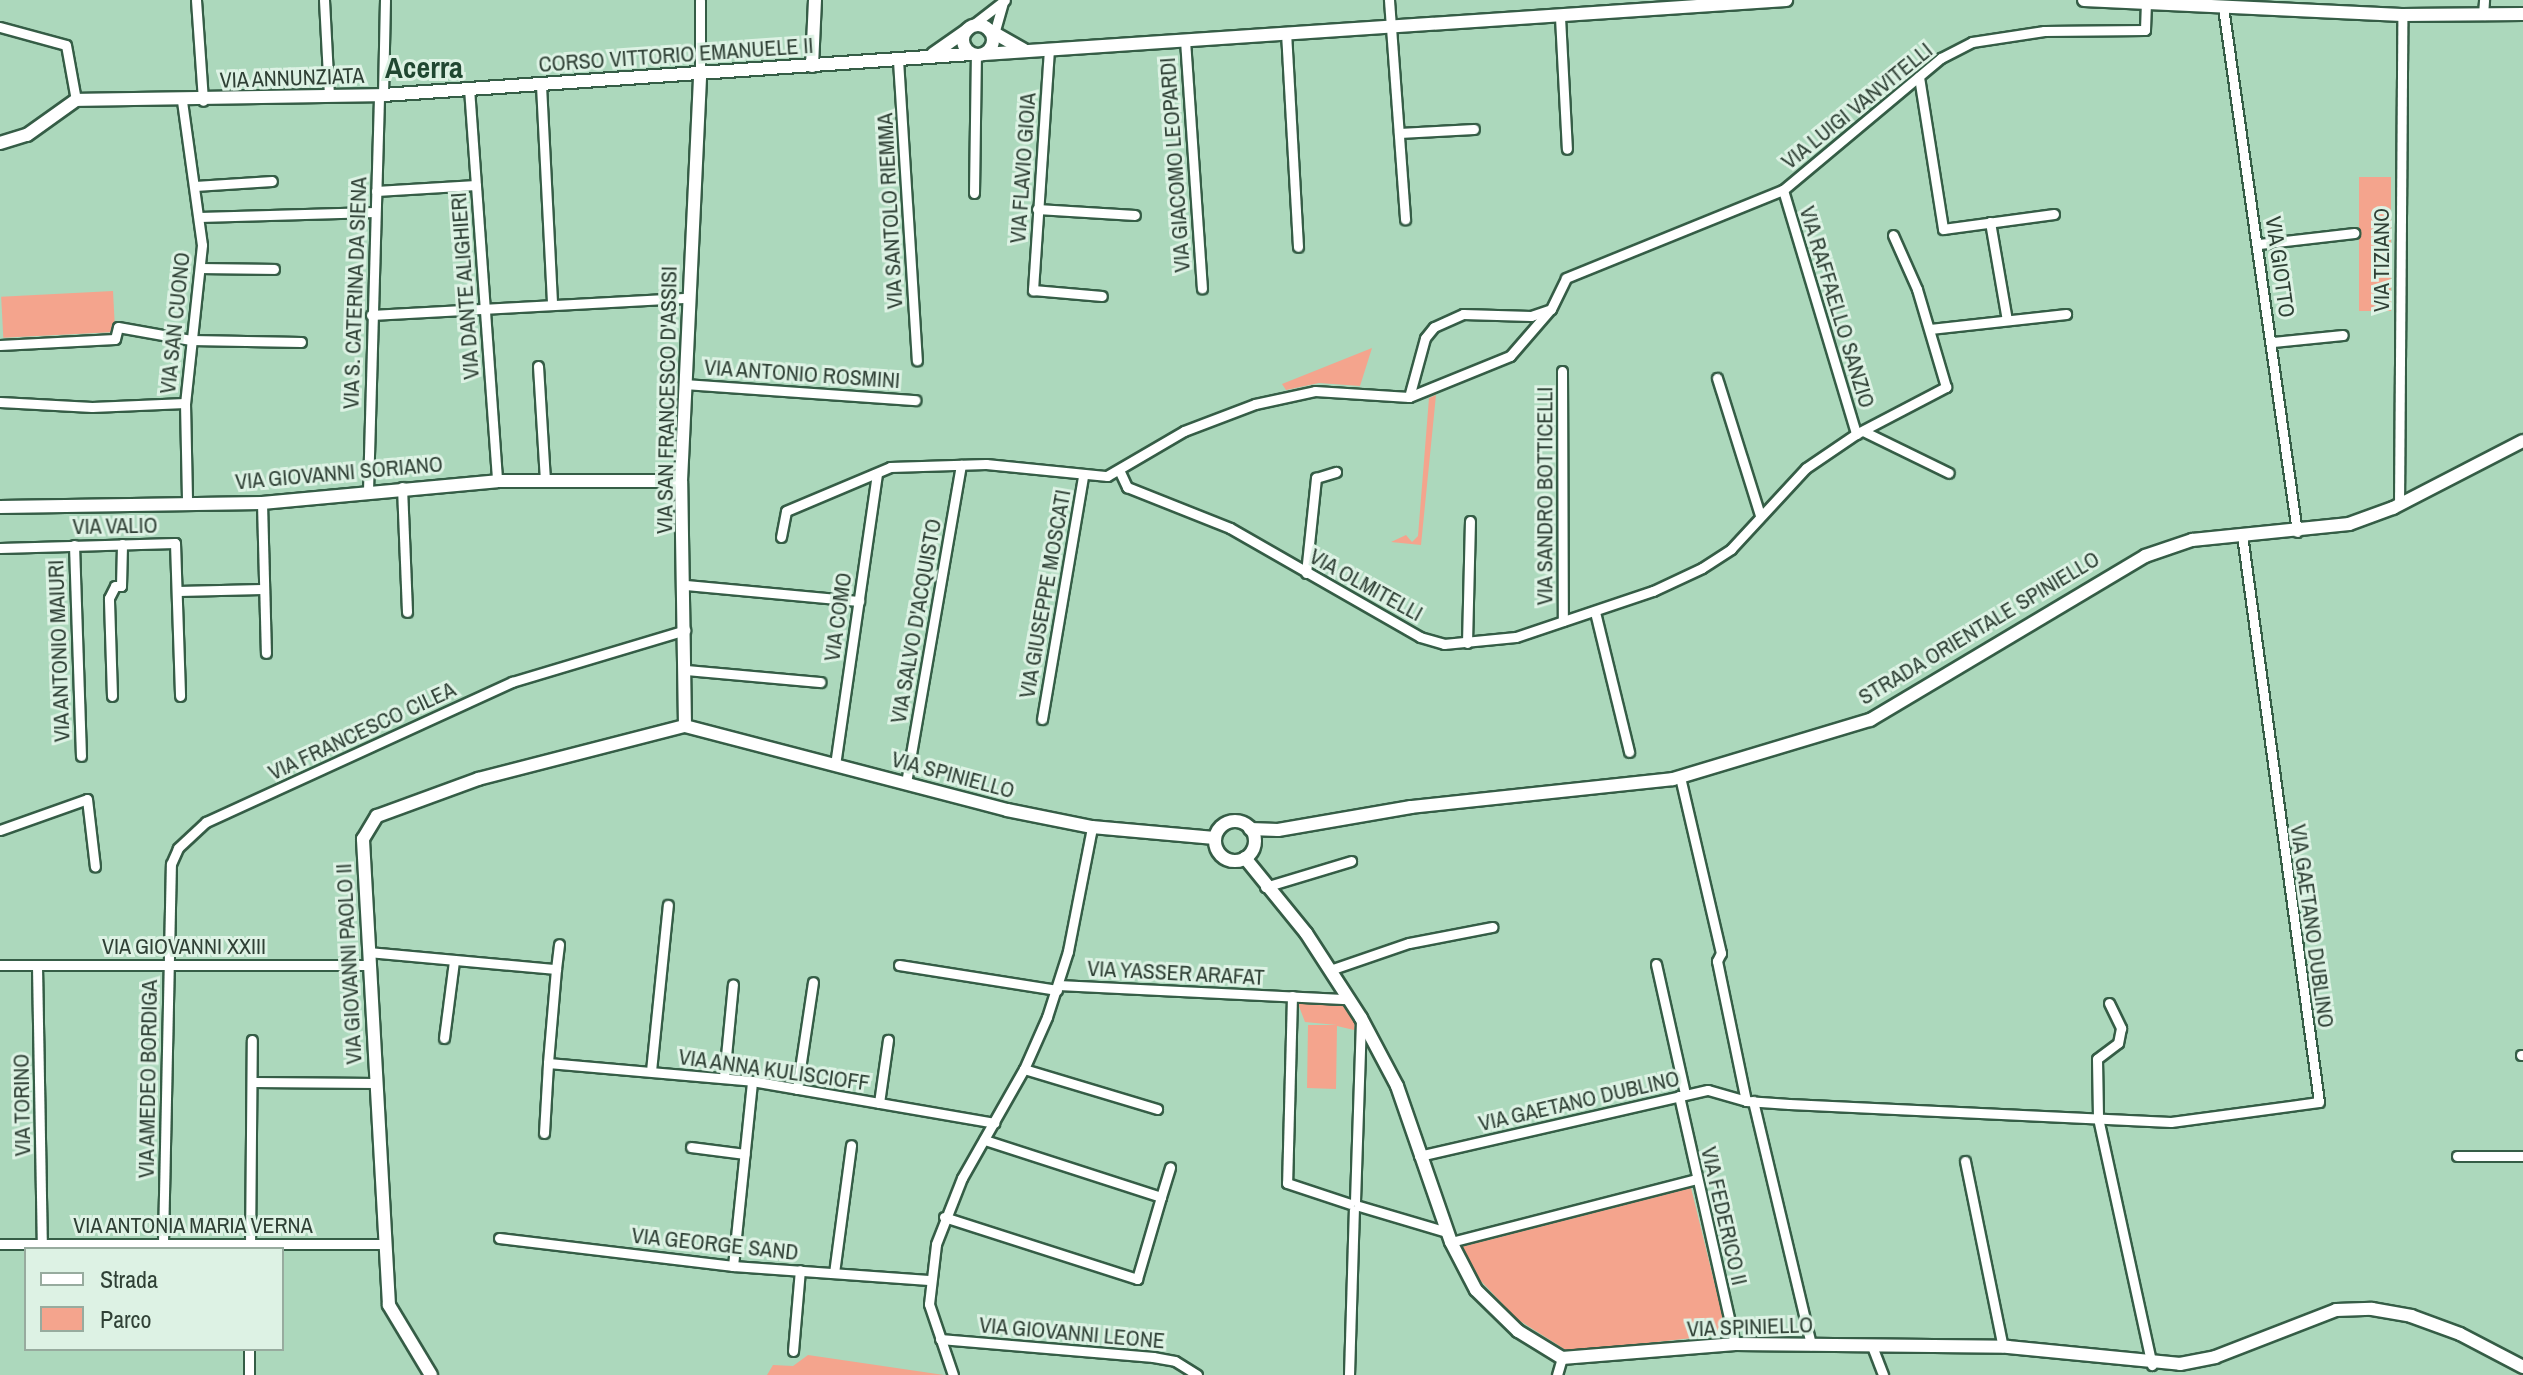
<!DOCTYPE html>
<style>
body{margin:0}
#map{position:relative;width:2523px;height:1375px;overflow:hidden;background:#acd8bc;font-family:"Archivo Narrow",sans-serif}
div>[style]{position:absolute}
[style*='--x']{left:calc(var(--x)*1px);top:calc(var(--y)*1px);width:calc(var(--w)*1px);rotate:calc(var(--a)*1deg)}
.green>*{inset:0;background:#f4a48d;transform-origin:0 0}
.roads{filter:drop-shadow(2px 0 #355d46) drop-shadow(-2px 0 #355d46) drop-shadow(0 2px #355d46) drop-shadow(0 -2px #355d46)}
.street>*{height:9px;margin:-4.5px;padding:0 4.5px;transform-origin:4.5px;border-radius:4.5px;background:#fff}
.secondary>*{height:12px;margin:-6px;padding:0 6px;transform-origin:6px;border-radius:6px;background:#fff}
.secondary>.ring{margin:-6px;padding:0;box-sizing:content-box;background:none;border:12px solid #fff;border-radius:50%}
span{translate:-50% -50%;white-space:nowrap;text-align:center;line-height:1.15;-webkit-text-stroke:6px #ddf2e4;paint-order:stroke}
.street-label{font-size:22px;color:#2f4035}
.district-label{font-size:30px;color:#204731;font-weight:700}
.legend{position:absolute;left:24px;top:1247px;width:260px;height:104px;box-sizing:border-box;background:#ddf2e4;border:2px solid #97ab9e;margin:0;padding:10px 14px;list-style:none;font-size:24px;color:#2f4035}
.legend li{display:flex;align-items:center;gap:16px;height:40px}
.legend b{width:40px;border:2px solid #97ab9e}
</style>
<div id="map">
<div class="green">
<div style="left:2359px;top:177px;width:32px;height:134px"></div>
<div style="left:113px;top:291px;width:41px;height:112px;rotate:87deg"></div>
<div style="clip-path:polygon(1372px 348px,1360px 386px,1319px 383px,1286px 390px,1282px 384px)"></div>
<div style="clip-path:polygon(1436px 395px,1421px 545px,1391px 542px,1406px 535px,1412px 542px,1418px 536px,1429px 398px)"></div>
<div style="clip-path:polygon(1297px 1001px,1347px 1003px,1355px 1022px,1354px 1030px,1337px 1026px,1336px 1089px,1307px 1088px,1308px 1025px,1337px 1025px,1305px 1022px)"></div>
<div style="clip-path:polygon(1691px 1188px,1727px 1334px,1569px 1352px,1517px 1319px,1479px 1279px,1461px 1247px)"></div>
<div style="clip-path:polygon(808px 1355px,944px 1375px,767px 1375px,773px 1365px,793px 1366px)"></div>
</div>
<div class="roads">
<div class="street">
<div style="--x:196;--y:0;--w:101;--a:86"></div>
<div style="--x:324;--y:0;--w:96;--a:87"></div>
<div style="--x:700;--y:0;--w:75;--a:90"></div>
<div style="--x:1389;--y:0;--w:220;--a:85.8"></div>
<div style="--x:2223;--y:7;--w:530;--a:81.98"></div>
<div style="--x:2483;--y:15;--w:15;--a:-86"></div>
<div style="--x:1560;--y:17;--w:132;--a:87"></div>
<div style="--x:0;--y:27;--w:68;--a:15.3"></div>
<div style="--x:66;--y:45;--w:56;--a:79.7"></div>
<div style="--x:970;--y:27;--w:44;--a:-37.6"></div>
<div style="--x:1286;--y:32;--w:215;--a:86.8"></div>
<div style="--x:1185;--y:40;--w:249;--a:86.1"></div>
<div style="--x:992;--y:41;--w:41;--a:-74.2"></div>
<div style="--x:1049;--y:49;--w:242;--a:93.8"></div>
<div style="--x:1033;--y:290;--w:69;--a:5"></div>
<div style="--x:898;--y:60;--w:301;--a:86.4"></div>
<div style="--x:1919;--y:77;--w:154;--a:81"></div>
<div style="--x:1943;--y:229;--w:112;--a:-7.7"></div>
<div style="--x:541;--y:85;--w:220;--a:87.1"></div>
<div style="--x:469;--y:88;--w:394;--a:85.9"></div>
<div style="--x:383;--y:95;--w:95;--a:-88.8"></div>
<div style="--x:182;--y:101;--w:145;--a:82.1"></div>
<div style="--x:202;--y:245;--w:159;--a:96.1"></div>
<div style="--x:185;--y:403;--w:99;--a:88.8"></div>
<div style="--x:1399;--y:133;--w:75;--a:-3.1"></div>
<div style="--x:195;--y:186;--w:77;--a:-3.7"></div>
<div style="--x:1783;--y:190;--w:255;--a:73.3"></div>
<div style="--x:376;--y:191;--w:100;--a:-3.4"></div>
<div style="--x:974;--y:193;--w:138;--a:-89.2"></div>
<div style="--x:1037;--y:209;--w:98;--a:3.5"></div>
<div style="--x:199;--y:217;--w:176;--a:-1.6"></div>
<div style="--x:1990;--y:222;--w:99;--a:80.2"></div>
<div style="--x:2259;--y:244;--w:96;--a:-6.6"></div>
<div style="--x:203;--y:268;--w:71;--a:0.8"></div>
<div style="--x:371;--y:315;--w:318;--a:-3.1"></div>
<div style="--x:1930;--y:329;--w:137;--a:-6.3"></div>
<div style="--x:2273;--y:342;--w:70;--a:-5.7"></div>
<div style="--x:0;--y:345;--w:115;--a:-3"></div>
<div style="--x:115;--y:339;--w:12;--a:-76"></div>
<div style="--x:118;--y:327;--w:74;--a:10.1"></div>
<div style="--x:191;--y:340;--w:110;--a:1"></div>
<div style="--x:538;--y:366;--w:114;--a:86.5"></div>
<div style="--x:1562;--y:371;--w:250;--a:89.8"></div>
<div style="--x:1717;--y:378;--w:144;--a:72.6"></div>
<div style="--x:685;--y:384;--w:231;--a:4"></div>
<div style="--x:1409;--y:397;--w:61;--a:-74.8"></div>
<div style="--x:1425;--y:338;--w:14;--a:-51"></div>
<div style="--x:1434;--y:327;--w:32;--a:-24"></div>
<div style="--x:1463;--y:314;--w:68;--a:1.7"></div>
<div style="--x:1531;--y:316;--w:21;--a:-19"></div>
<div style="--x:1551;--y:309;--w:34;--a:-64"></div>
<div style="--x:1566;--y:278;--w:234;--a:-22.1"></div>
<div style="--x:1783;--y:190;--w:206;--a:-39.9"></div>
<div style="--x:1941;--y:58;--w:35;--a:-27"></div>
<div style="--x:1972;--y:42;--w:73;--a:-8.7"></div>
<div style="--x:2044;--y:31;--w:101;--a:-0.6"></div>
<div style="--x:2145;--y:30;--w:27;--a:-88"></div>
<div style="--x:0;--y:402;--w:92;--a:3.1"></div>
<div style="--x:92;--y:407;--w:93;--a:-2.5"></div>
<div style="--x:1865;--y:432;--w:93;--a:26"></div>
<div style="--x:1120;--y:472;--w:17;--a:65"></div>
<div style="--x:1127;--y:487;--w:111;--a:21.7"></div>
<div style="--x:1230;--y:528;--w:219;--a:29.8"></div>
<div style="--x:1420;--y:637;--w:25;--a:16"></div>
<div style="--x:1444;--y:644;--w:72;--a:-5.6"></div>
<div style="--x:1516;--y:637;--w:145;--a:-18.6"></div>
<div style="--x:1653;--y:591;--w:54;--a:-25.1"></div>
<div style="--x:1702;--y:568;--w:35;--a:-33"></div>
<div style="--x:1731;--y:549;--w:110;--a:-47.2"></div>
<div style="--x:1806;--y:468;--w:60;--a:-34.2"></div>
<div style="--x:1856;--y:434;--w:102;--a:-27.6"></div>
<div style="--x:1946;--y:387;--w:102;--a:-106.5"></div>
<div style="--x:1917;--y:289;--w:59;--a:-114"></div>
<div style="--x:402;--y:487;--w:125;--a:87.7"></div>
<div style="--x:368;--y:491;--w:396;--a:-88.4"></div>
<div style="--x:262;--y:503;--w:150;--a:88.5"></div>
<div style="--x:2399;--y:505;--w:490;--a:-89.6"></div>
<div style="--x:781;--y:537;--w:26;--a:-79"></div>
<div style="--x:786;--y:511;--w:113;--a:-22.9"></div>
<div style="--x:890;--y:467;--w:96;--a:-1.8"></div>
<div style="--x:986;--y:464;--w:122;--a:5.7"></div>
<div style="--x:1107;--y:476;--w:89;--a:-30.3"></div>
<div style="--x:1184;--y:431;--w:76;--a:-20.8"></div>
<div style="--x:1255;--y:404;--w:61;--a:-12.2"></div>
<div style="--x:1315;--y:391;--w:94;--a:3.7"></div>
<div style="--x:1409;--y:397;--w:109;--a:-22.1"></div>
<div style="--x:1510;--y:356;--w:60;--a:-49.1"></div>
<div style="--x:74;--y:545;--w:211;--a:88.1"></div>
<div style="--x:0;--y:548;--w:175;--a:-1.6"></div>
<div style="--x:175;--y:543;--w:153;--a:88.1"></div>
<div style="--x:1306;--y:573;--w:96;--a:-84"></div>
<div style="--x:1316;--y:478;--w:21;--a:-17"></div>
<div style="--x:685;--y:585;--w:175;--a:5.3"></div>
<div style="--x:178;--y:591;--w:84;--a:-1.4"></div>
<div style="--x:1595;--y:612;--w:144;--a:76.3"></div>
<div style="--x:1467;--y:643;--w:122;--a:-88.6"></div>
<div style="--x:685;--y:670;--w:136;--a:5.1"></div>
<div style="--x:112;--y:696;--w:98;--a:-91.8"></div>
<div style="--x:109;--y:598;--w:13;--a:-63"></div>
<div style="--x:115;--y:586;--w:6;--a:0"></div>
<div style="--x:121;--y:586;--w:42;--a:-88.6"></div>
<div style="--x:1042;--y:719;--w:246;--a:-80.4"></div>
<div style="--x:835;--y:765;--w:294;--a:-81.8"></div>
<div style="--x:1680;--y:777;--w:181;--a:76.9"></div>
<div style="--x:1721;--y:953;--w:9;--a:117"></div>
<div style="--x:1717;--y:961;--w:143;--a:78.3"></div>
<div style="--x:906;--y:783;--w:323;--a:-80.2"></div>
<div style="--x:0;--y:830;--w:92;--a:-19.6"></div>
<div style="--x:87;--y:799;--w:68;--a:83.3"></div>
<div style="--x:1265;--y:887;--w:90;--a:-16.8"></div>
<div style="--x:368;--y:952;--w:189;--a:5.2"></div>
<div style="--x:556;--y:969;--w:94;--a:94.9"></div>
<div style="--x:548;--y:1063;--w:205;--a:5"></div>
<div style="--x:752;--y:1081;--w:246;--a:9.8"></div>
<div style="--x:1656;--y:964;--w:133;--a:77.4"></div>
<div style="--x:0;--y:965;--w:369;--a:0"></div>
<div style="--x:899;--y:965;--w:160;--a:9"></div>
<div style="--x:37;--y:966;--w:278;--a:89"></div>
<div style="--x:556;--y:969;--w:25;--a:-83"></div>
<div style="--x:1330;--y:970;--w:83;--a:-18.9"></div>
<div style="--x:1409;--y:943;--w:85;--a:-10.9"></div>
<div style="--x:1058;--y:985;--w:290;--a:2.8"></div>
<div style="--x:1292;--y:996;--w:187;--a:91.5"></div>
<div style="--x:1287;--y:1183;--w:66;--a:18.4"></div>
<div style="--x:2109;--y:1003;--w:28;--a:64"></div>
<div style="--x:2121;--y:1028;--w:15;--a:101"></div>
<div style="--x:2118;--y:1043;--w:26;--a:143"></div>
<div style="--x:2097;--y:1059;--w:59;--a:89"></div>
<div style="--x:2098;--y:1118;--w:253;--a:77.7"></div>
<div style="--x:444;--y:1038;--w:78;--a:-82.6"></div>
<div style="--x:2521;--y:1055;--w:2;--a:0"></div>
<div style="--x:1024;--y:1069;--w:139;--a:16.7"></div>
<div style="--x:651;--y:1071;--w:167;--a:-84.2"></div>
<div style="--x:724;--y:1077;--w:93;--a:-84.5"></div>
<div style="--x:253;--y:1082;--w:122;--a:0.5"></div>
<div style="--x:797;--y:1089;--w:108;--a:-81.5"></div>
<div style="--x:1679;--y:1096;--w:254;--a:77.3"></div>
<div style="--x:1753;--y:1101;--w:251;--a:76.6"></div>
<div style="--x:879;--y:1103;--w:64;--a:-81.9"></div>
<div style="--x:544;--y:1133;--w:70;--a:-86.7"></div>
<div style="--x:691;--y:1147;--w:54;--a:7.4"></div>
<div style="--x:1419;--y:1156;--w:296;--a:-12.9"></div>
<div style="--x:1708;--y:1090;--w:40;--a:16"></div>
<div style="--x:1746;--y:1101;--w:43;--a:4"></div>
<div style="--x:1789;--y:1104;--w:382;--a:2.7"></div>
<div style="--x:2171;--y:1122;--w:149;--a:-7.7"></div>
<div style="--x:2319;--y:1102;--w:572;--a:-97.73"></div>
<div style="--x:2457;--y:1156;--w:66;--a:0"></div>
<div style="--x:1965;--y:1161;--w:190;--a:78.5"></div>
<div style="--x:1161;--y:1197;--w:31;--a:-73"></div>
<div style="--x:1355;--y:1201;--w:180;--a:-88.1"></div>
<div style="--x:1359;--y:1206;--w:92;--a:16.5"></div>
<div style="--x:944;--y:1217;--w:203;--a:17.8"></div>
<div style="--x:1137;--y:1279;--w:85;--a:-73.7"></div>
<div style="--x:1161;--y:1197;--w:186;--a:-162.1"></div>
<div style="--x:499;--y:1238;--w:236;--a:6.8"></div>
<div style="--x:733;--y:1266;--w:196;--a:4.1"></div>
<div style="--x:163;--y:1242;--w:378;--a:-88.8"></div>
<div style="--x:171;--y:864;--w:17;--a:-66"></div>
<div style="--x:178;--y:848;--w:38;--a:-43"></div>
<div style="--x:206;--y:822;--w:337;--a:-24.6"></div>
<div style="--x:512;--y:682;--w:181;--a:-16.7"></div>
<div style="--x:1451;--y:1242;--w:254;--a:-14.4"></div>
<div style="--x:0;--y:1244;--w:385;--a:0"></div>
<div style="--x:250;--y:1249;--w:209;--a:-89.5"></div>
<div style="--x:733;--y:1266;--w:186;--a:-84.1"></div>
<div style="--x:834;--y:1273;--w:129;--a:-82.4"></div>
<div style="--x:940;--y:1339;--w:214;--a:4.8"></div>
<div style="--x:1153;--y:1357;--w:22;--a:10"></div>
<div style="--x:1175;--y:1361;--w:26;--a:32"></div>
<div style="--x:1872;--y:1346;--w:31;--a:69"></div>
<div style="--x:793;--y:1351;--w:81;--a:-85.1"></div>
<div style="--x:249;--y:1375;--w:26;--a:-90"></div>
<div style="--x:953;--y:1375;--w:75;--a:-108.7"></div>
<div style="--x:929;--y:1304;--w:60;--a:-83.3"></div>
<div style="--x:936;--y:1244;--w:71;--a:-68.5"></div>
<div style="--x:962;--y:1178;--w:125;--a:-60.4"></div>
<div style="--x:1024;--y:1069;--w:57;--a:-66.1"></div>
<div style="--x:1047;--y:1017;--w:69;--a:-72.3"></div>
<div style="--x:1068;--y:951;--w:126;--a:-79"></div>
<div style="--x:1349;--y:1375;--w:165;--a:-88.3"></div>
<div style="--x:1557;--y:1375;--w:18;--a:-74"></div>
</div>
<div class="secondary">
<div style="--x:2084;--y:0;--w:318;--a:2.7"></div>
<div style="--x:2402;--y:15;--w:121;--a:-0.5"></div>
<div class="ring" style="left:963px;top:25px;width:18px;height:18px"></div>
<div style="--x:989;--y:30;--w:40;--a:29.7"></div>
<div style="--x:933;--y:54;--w:42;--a:-35.2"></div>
<div style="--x:984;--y:54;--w:804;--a:-3.85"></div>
<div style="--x:812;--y:66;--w:66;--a:-87.4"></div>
<div style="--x:0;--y:143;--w:28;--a:-17"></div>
<div style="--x:27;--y:135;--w:60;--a:-35.5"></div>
<div style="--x:76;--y:100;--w:307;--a:-0.9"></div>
<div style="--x:383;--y:95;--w:589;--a:-3.99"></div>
<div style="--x:0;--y:507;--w:262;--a:-0.9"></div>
<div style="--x:262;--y:503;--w:236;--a:-5.3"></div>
<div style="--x:497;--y:481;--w:184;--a:0"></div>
<div style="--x:685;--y:726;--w:245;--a:-90.9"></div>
<div style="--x:681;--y:481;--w:406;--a:-87.3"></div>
<div class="ring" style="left:1215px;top:821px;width:28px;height:28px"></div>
<div style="--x:1250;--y:829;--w:28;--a:2"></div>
<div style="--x:1278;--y:830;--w:135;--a:-9.8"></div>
<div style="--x:1411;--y:807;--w:263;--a:-6.1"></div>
<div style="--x:1673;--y:779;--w:206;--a:-16.7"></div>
<div style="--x:1870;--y:720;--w:320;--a:-30.8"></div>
<div style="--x:2145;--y:556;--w:50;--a:-18.8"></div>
<div style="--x:2192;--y:540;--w:158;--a:-5.8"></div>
<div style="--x:2349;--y:524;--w:47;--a:-20"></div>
<div style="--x:2393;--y:508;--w:146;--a:-27.3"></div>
<div style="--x:1245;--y:858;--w:97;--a:50.9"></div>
<div style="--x:1306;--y:933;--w:101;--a:57.1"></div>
<div style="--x:1361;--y:1018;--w:77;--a:62.1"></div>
<div style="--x:1397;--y:1086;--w:165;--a:70.9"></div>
<div style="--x:1451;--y:1242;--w:54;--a:62.5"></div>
<div style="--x:1476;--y:1290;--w:59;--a:44.3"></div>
<div style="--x:1518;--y:1331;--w:52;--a:31.5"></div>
<div style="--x:1562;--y:1358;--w:174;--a:-4.6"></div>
<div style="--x:1735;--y:1344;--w:273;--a:0.6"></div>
<div style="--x:2008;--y:1347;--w:173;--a:5.6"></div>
<div style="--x:2180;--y:1364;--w:36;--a:-11"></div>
<div style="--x:2215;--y:1357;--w:130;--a:-21.2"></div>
<div style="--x:2336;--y:1310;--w:36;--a:-2"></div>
<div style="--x:2372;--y:1309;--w:40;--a:10"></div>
<div style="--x:2411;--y:1316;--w:52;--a:20.2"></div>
<div style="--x:2460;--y:1334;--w:71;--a:27.6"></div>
<div style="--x:431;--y:1375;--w:82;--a:-121"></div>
<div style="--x:389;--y:1305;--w:467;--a:-93.2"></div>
<div style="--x:363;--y:839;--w:27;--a:-59"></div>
<div style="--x:377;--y:816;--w:108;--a:-20.1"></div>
<div style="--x:478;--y:779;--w:214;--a:-14.4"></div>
<div style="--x:685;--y:726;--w:333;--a:14.6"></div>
<div style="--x:1007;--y:810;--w:87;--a:11.3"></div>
<div style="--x:1092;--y:827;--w:123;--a:5.1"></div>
</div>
</div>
<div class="street-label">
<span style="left:676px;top:55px;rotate:-4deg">CORSO VITTORIO EMANUELE II</span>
<span style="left:292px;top:78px;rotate:-2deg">VIA ANNUNZIATA</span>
<span style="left:1857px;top:106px;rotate:-39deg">VIA LUIGI VANVITELLI</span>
<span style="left:1175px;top:165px;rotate:-94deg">VIA GIACOMO LEOPARDI</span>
<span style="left:1023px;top:168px;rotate:-86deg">VIA FLAVIO GIOIA</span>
<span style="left:890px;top:211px;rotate:-93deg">VIA SANTOLO RIEMMA</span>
<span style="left:2382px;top:260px;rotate:-90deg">VIA TIZIANO</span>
<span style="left:2280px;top:267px;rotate:82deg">VIA GIOTTO</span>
<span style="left:465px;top:286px;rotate:-94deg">VIA DANTE ALIGHIERI</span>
<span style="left:355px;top:293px;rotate:-88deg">VIA S. CATERINA DA SIENA</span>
<span style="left:1837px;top:307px;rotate:73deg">VIA RAFFAELLO SANZIO</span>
<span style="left:175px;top:323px;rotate:-84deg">VIA SAN CUONO</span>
<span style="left:802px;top:374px;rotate:4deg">VIA ANTONIO ROSMINI</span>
<span style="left:667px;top:400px;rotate:-89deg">VIA SAN FRANCESCO D'ASSISI</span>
<span style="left:339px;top:473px;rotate:-5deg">VIA GIOVANNI SORIANO</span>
<span style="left:1545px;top:496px;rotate:-90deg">VIA SANDRO BOTTICELLI</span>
<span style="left:115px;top:526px;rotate:-1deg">VIA VALIO</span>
<span style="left:1366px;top:585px;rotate:29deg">VIA OLMITELLI</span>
<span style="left:1045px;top:594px;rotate:-80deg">VIA GIUSEPPE MOSCATI</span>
<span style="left:838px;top:617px;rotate:-82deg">VIA COMO</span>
<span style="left:916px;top:621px;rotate:-80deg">VIA SALVO D'ACQUISTO</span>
<span style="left:1979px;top:628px;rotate:-31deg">STRADA ORIENTALE SPINIELLO</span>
<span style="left:59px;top:651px;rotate:-92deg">VIA ANTONIO MAIURI</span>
<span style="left:362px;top:731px;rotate:-25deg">VIA FRANCESCO CILEA</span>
<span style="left:953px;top:775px;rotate:15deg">VIA SPINIELLO</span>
<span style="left:2312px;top:926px;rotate:82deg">VIA GAETANO DUBLINO</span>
<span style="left:184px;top:947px">VIA GIOVANNI XXIII</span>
<span style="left:349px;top:964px;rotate:-93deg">VIA GIOVANNI PAOLO II</span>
<span style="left:1176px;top:973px;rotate:3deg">VIA YASSER ARAFAT</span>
<span style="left:774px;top:1070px;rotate:8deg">VIA ANNA KULISCIOFF</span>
<span style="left:148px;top:1079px;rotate:-89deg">VIA AMEDEO BORDIGA</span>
<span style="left:1579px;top:1101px;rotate:-13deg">VIA GAETANO DUBLINO</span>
<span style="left:22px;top:1105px;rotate:-91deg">VIA TORINO</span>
<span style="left:1724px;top:1216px;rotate:77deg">VIA FEDERICO II</span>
<span style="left:193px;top:1226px">VIA ANTONIA MARIA VERNA</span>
<span style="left:715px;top:1244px;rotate:6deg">VIA GEORGE SAND</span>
<span style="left:1750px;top:1327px;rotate:-2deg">VIA SPINIELLO</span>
<span style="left:1072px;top:1333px;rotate:5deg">VIA GIOVANNI LEONE</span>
</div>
<div class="district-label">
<span style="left:424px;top:67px">Acerra</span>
</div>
<ul class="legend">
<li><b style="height:10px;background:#fff"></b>Strada</li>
<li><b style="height:22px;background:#f4a48d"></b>Parco</li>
</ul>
</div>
